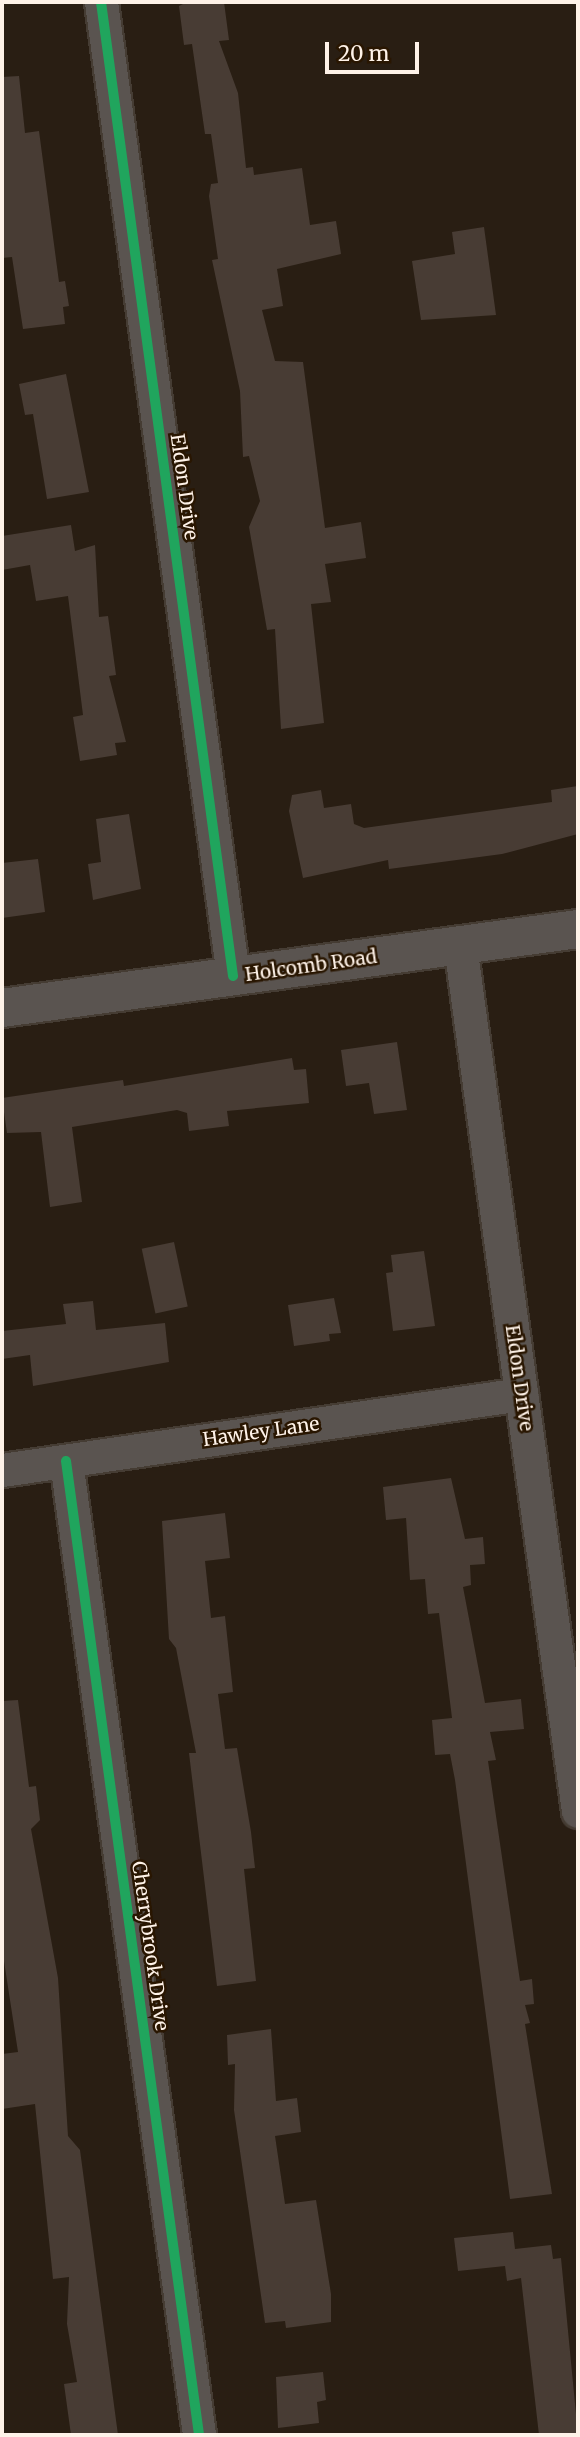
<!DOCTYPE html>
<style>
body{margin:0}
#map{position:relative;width:580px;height:2437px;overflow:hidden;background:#291e13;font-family:Merriweather,serif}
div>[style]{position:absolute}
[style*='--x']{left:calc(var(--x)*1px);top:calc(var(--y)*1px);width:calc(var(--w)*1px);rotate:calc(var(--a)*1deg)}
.building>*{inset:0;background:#483c34;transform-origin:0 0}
.roads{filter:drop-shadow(2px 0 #453c33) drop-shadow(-2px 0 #453c33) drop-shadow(0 2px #453c33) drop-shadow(0 -2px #453c33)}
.minor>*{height:33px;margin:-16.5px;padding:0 16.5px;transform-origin:16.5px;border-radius:16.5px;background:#5a5450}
.tertiary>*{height:38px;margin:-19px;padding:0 19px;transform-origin:19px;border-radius:19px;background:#5a5450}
.cycleway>*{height:10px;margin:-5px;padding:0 5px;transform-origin:5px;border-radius:5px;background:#20a55d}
span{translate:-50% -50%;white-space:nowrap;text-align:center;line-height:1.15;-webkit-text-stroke:5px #291601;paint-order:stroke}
.street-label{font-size:19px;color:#fef2e8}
.frame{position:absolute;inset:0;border:4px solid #fef2e8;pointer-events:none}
.scale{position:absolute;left:325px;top:42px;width:94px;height:32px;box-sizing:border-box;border:4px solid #fef2e8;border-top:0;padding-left:9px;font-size:21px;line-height:24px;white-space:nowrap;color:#fef2e8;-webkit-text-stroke:5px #291601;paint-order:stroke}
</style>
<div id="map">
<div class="building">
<div style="clip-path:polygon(187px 2px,224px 2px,229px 40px,219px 41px,238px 93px,246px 168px,253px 167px,254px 175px,302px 168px,310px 225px,336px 221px,341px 254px,277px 269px,283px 306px,262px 310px,275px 361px,303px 362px,325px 528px,361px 522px,366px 558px,325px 564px,331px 602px,311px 604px,324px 723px,281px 729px,275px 629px,267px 630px,249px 527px,260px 501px,249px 456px,243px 457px,240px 391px,212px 260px,218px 259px,209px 196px,211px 184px,218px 183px,211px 134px,205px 134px,192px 44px,184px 45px,179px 6px)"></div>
<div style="clip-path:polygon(19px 76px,25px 133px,39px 131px,59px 282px,65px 281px,69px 306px,63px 307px,65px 324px,23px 329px,12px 257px,2px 258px,2px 77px)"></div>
<div style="clip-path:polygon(484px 227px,496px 315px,421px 320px,412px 261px,455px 254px,452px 232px)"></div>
<div style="clip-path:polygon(66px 374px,89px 492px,47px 499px,33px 414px,25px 415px,19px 384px)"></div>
<div style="clip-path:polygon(71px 525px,75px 551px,95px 545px,99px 617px,108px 616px,116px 675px,109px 676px,126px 742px,115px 743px,117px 755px,80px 761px,73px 717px,83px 715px,68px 596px,36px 601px,30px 565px,2px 570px,2px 536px)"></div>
<div style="clip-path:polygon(578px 786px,578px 834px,502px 854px,389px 869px,388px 860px,303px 878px,289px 811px,292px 795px,321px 790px,324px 808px,351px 804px,354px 824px,364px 828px,552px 802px,551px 790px)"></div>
<div style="clip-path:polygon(129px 814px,141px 889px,93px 900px,88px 864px,101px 862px,96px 819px)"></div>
<div style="clip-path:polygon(38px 859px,45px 912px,2px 918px,2px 863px)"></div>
<div style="clip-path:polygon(397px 1042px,407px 1110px,374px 1114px,369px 1083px,346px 1086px,341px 1050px)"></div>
<div style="clip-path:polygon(292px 1058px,294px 1070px,306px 1069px,309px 1103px,227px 1111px,229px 1126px,189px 1131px,187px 1113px,177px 1110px,72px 1127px,82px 1202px,50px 1207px,41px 1132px,7px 1133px,2px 1098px,123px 1080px,124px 1086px)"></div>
<div style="left:174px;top:1242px;width:66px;height:33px;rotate:78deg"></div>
<div style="clip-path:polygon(424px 1251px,435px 1326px,393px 1331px,386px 1273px,393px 1272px,391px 1255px)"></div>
<div style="clip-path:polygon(334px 1298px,341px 1333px,329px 1334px,330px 1341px,294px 1346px,288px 1305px)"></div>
<div style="clip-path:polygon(93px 1301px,96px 1330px,165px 1323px,169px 1362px,33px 1386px,30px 1355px,2px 1359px,2px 1331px,66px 1324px,63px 1304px)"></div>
<div style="clip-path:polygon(451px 1478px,465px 1539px,483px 1537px,485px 1564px,470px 1565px,471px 1585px,463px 1587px,485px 1703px,521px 1699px,524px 1729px,490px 1732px,496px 1760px,488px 1761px,520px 1981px,532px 1979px,534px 2004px,525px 2005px,530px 2023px,525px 2024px,552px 2194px,510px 2199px,455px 1780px,450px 1754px,435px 1755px,432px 1720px,452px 1718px,439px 1613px,428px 1614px,425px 1579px,410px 1580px,406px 1518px,386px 1520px,383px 1487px)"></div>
<div style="clip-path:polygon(225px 1513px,230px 1558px,205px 1561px,211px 1618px,225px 1616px,233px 1692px,218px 1694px,225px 1749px,237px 1748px,251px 1832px,255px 1868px,244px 1869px,256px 1981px,217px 1986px,189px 1753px,196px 1753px,176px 1648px,169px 1639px,162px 1521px)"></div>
<div style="clip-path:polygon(18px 1700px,29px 1787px,36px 1786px,40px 1820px,31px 1829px,58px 1978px,68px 2136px,80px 2150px,118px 2435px,71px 2435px,64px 2384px,77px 2382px,67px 2324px,69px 2277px,53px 2279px,35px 2104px,2px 2109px,2px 2054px,18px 2052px,2px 1948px,2px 1701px)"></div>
<div style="clip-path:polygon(271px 2029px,276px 2101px,297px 2098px,301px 2132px,275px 2136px,285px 2204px,316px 2200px,331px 2294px,331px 2322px,286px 2328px,285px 2321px,265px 2323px,234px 2110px,235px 2064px,228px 2065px,227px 2035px)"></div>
<div style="clip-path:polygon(513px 2232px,515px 2249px,551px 2245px,553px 2259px,561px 2258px,578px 2435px,539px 2435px,521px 2278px,507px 2281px,505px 2266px,458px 2271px,454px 2238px)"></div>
<div style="clip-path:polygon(323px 2372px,326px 2400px,317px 2402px,319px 2423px,278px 2428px,276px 2377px)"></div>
</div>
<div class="roads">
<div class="minor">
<div style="--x:101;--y:2;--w:983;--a:82.28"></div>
<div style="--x:460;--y:945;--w:874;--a:82.24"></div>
<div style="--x:66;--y:1461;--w:983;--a:82.22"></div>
<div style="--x:2;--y:1470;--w:525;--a:-8.33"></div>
</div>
<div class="tertiary">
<div style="--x:2;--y:1008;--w:581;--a:-7.81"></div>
</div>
</div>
<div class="cycleway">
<div style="--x:101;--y:2;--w:983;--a:82.28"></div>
<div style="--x:66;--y:1461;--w:983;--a:82.22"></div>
</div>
<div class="street-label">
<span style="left:184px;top:487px;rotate:82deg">Eldon Drive</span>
<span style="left:311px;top:966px;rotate:-8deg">Holcomb Road</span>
<span style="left:519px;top:1378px;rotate:82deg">Eldon Drive</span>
<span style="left:261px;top:1432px;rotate:-8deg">Hawley Lane</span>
<span style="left:150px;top:1946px;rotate:82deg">Cherrybrook Drive</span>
</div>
<div class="frame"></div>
<div class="scale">20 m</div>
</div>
